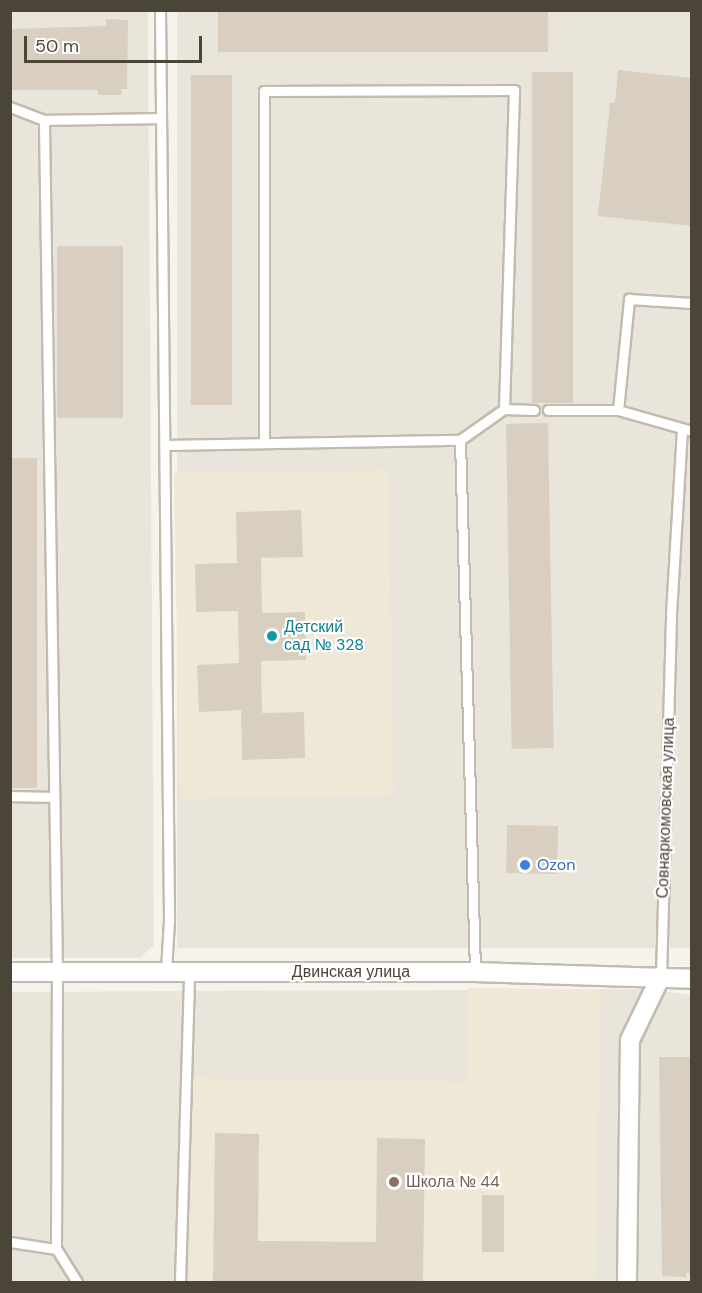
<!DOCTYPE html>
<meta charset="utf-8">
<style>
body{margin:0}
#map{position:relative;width:702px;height:1293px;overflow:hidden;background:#f6f3ec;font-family:"DM Sans",sans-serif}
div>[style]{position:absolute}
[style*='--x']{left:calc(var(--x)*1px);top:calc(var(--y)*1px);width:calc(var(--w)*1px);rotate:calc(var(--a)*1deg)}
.residential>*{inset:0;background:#eae5da;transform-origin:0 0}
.education>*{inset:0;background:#efe8d6;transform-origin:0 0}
.building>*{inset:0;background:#d8cfc1;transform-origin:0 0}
.roads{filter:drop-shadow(2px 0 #c2bbae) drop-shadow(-2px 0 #c2bbae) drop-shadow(0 2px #c2bbae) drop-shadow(0 -2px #c2bbae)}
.service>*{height:9px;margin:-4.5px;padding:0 4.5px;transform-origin:4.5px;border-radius:4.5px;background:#fff}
.minor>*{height:18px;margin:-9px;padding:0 9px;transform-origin:9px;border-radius:9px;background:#fff}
.dots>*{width:16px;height:16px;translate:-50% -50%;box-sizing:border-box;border:3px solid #fff;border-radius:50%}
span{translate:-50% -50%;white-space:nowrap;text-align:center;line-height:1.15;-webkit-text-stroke:4.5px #fff;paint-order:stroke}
.culture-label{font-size:16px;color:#0d838f}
.left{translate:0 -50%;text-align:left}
.street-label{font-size:16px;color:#4b4439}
.shop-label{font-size:16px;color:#366cbe}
.education-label{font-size:16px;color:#785e54}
.frame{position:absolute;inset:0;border:12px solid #4b4439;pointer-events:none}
.scale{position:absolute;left:24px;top:36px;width:178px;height:27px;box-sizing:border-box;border:3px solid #4b4439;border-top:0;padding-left:8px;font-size:18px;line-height:21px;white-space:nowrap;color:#4b4439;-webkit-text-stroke:4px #fff;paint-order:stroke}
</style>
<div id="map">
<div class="residential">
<div style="clip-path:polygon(11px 11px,148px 11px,154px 945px,140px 958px,11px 958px)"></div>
<div style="left:177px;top:11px;width:514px;height:937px"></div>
<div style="clip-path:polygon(645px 989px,691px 995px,691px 1282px,11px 1282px,10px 992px)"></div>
</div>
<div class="education">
<div style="left:388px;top:470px;width:325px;height:214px;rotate:89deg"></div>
<div style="clip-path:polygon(469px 988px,601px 990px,595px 1282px,189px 1282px,193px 1078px,467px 1082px)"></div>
</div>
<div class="building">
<div style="left:218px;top:10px;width:330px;height:42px"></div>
<div style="clip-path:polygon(106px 19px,128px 20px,127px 89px,121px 89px,122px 95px,98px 95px,98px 90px,10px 90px,10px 29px,106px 26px)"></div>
<div style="clip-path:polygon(618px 70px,692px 78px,692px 226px,598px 216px,610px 103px,615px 103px)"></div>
<div style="left:573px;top:72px;width:331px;height:41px;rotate:90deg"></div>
<div style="left:191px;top:75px;width:41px;height:330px"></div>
<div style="left:57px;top:246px;width:66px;height:172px"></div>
<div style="left:548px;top:423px;width:325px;height:42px;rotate:89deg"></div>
<div style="left:10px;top:458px;width:27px;height:330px"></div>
<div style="clip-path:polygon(301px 510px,303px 557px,261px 558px,262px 613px,305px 612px,306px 660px,261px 661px,262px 713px,304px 712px,305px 758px,242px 760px,241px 710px,199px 712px,197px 665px,239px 663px,238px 611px,196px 612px,195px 564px,237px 563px,236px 512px)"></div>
<div style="left:507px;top:825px;width:51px;height:48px;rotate:1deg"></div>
<div style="clip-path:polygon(659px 1057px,692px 1057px,692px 1273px,686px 1273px,686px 1277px,662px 1276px)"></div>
<div style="clip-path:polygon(215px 1133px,259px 1134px,258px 1241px,376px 1242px,377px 1138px,425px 1139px,423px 1282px,213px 1282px)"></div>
<div style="left:482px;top:1195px;width:22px;height:57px"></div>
</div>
<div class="roads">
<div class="service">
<div style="--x:160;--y:10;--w:910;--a:89.43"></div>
<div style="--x:169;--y:920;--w:51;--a:93.4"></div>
<div style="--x:10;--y:107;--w:36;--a:21"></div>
<div style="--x:504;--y:409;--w:30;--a:2"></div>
<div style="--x:548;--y:410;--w:70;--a:0"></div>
<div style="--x:618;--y:410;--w:77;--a:15.8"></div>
<div style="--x:618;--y:410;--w:112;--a:-84.3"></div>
<div style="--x:629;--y:299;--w:63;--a:3.6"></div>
<div style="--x:460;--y:440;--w:532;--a:88.38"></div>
<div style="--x:165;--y:445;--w:295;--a:-1"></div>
<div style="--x:460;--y:440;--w:54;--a:-35.2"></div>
<div style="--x:504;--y:409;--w:319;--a:-88.2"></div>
<div style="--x:514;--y:90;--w:250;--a:179.8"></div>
<div style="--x:264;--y:91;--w:352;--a:90"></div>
<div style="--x:10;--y:796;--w:43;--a:1.3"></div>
<div style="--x:661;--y:976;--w:362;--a:-88.4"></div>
<div style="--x:671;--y:614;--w:185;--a:-86.6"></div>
<div style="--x:10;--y:1242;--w:47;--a:8.7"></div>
<div style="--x:77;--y:1282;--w:39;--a:-122"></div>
<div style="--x:56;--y:1249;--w:278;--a:-89.8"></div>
<div style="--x:57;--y:971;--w:851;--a:-90.88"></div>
<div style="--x:44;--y:120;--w:117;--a:-1"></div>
<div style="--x:180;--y:1282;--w:310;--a:-88.3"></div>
</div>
<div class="minor">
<div style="--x:10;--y:972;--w:465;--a:0"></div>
<div style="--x:475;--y:972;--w:217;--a:1.8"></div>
<div style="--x:627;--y:1282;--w:242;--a:-89.3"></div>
<div style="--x:630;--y:1040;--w:71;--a:-64.2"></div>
</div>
</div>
<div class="dots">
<div style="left:272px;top:636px;background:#0f9aa8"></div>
<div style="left:525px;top:865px;background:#3f7fe0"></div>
<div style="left:394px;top:1182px;background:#8d6e63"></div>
</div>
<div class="culture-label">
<span class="left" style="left:284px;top:636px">Детский<br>сад № 328</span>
</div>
<div class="street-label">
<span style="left:666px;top:808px;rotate:-88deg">Совнаркомовская улица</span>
<span style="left:351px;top:972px">Двинская улица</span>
</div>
<div class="shop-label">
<span class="left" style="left:537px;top:865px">Ozon</span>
</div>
<div class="education-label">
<span class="left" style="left:406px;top:1182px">Школа № 44</span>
</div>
<div class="frame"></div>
<div class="scale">50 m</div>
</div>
